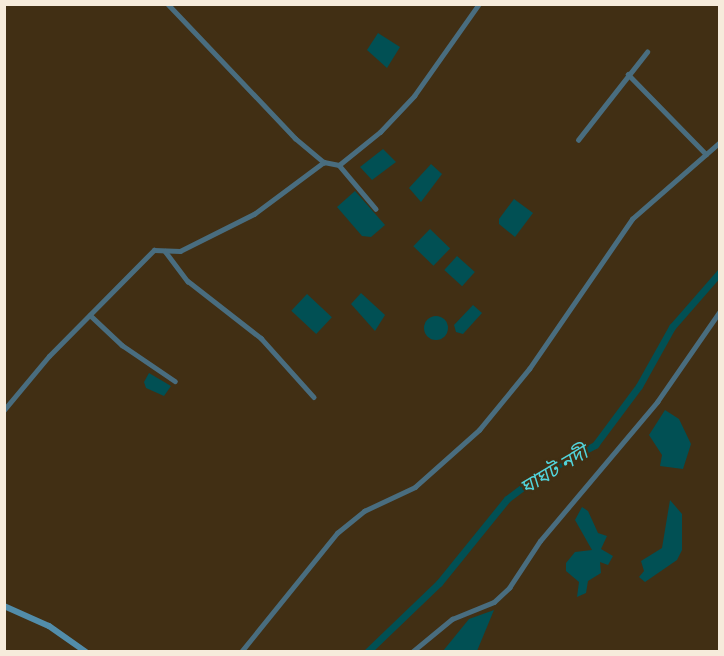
<!DOCTYPE html>
<meta charset="utf-8">
<style>
body{margin:0}
#map{position:relative;width:724px;height:656px;overflow:hidden;background:#412f14;font-family:"Nunito Sans","Noto Sans Bengali",sans-serif}
div>[style]{position:absolute}
[style*='--x']{left:calc(var(--x)*1px);top:calc(var(--y)*1px);width:calc(var(--w)*1px);rotate:calc(var(--a)*1deg)}
.water>*{inset:0;background:#015054;transform-origin:0 0}
.round{border-radius:50%}
.river>*{height:7px;margin:-3.5px;padding:0 3.5px;transform-origin:3.5px;border-radius:3.5px;background:#015054}
.street>*{height:4.5px;margin:-2.25px;padding:0 2.25px;transform-origin:2.25px;border-radius:2.25px;background:#496d7f}
.secondary>*{height:6px;margin:-3px;padding:0 3px;transform-origin:3px;border-radius:3px;background:#528daa}
span{translate:-50% -50%;white-space:nowrap;text-align:center;line-height:1.15;-webkit-text-stroke:4.5px #412f14;paint-order:stroke}
.water-label{font-size:20px;color:#52d4db;font-style:italic}
.frame{position:absolute;inset:0;border:6px solid #f6ebdb;pointer-events:none}
</style>
<div id="map">
<div class="water">
<div style="clip-path:polygon(378px 33px,400px 47px,387px 68px,367px 50px)"></div>
<div style="clip-path:polygon(383px 149px,396px 162px,372px 180px,360px 167px)"></div>
<div style="clip-path:polygon(431px 164px,442px 174px,421px 202px,409px 188px)"></div>
<div style="clip-path:polygon(355px 191px,385px 225px,371px 237px,362px 236px,337px 207px)"></div>
<div style="clip-path:polygon(514px 199px,533px 213px,515px 237px,499px 224px,499px 219px)"></div>
<div style="left:430px;top:229px;width:28px;height:24px;rotate:44deg"></div>
<div style="left:457px;top:256px;width:24px;height:19px;rotate:42deg"></div>
<div style="clip-path:polygon(361px 293px,385px 315px,375px 331px,351px 304px)"></div>
<div style="left:307px;top:294px;width:34px;height:23px;rotate:43deg"></div>
<div style="clip-path:polygon(473px 305px,482px 313px,463px 334px,456px 332px,454px 325px)"></div>
<div class="round" style="left:424px;top:316px;width:24px;height:24px"></div>
<div style="clip-path:polygon(149px 373px,171px 386px,164px 396px,146px 388px,144px 382px)"></div>
<div style="clip-path:polygon(665px 410px,679px 419px,691px 444px,683px 469px,660px 466px,662px 455px,649px 435px)"></div>
<div style="clip-path:polygon(670px 500px,682px 514px,682px 550px,677px 560px,645px 582px,639px 577px,644px 571px,641px 561px,662px 548px)"></div>
<div style="clip-path:polygon(582px 507px,588px 511px,598px 533px,607px 536px,601px 549px,613px 556px,608px 565px,600px 562px,601px 573px,588px 581px,586px 593px,577px 597px,579px 582px,566px 571px,566px 563px,575px 552px,592px 550px,575px 520px)"></div>
<div style="clip-path:polygon(494px 610px,477px 651px,443px 651px,469px 619px)"></div>
</div>
<div class="river">
<div style="--x:367;--y:652;--w:100;--a:-43.8"></div>
<div style="--x:439;--y:583;--w:108;--a:-51"></div>
<div style="--x:507;--y:499;--w:40;--a:-37"></div>
<div style="--x:539;--y:475;--w:64;--a:-28.2"></div>
<div style="--x:595;--y:445;--w:74;--a:-53.3"></div>
<div style="--x:639;--y:386;--w:68;--a:-60.8"></div>
<div style="--x:672;--y:327;--w:73;--a:-48.9"></div>
</div>
<div class="street">
<div style="--x:168;--y:4;--w:185;--a:46.5"></div>
<div style="--x:295;--y:138;--w:38;--a:40"></div>
<div style="--x:628;--y:74;--w:112;--a:45.7"></div>
<div style="--x:578;--y:140;--w:112;--a:-51.9"></div>
<div style="--x:339;--y:165;--w:57;--a:49.9"></div>
<div style="--x:165;--y:251;--w:38;--a:53"></div>
<div style="--x:188;--y:281;--w:93;--a:38"></div>
<div style="--x:261;--y:338;--w:79;--a:48.1"></div>
<div style="--x:90;--y:315;--w:44;--a:43.2"></div>
<div style="--x:122;--y:345;--w:64;--a:34.2"></div>
<div style="--x:4;--y:410;--w:70;--a:-50.2"></div>
<div style="--x:49;--y:356;--w:149;--a:-45.3"></div>
<div style="--x:154;--y:250;--w:26;--a:2"></div>
<div style="--x:180;--y:251;--w:83;--a:-26.6"></div>
<div style="--x:254;--y:214;--w:87;--a:-36.6"></div>
<div style="--x:324;--y:162;--w:15;--a:11"></div>
<div style="--x:339;--y:165;--w:53;--a:-38.8"></div>
<div style="--x:380;--y:132;--w:50;--a:-46.6"></div>
<div style="--x:414;--y:96;--w:113;--a:-54.8"></div>
<div style="--x:241;--y:652;--w:153;--a:-51.1"></div>
<div style="--x:337;--y:533;--w:35;--a:-39"></div>
<div style="--x:364;--y:511;--w:56;--a:-25.2"></div>
<div style="--x:415;--y:487;--w:86;--a:-41.7"></div>
<div style="--x:479;--y:430;--w:79;--a:-50.7"></div>
<div style="--x:529;--y:369;--w:182;--a:-55.5"></div>
<div style="--x:632;--y:219;--w:117;--a:-41.2"></div>
<div style="--x:412;--y:652;--w:52;--a:-39.5"></div>
<div style="--x:452;--y:619;--w:45;--a:-22"></div>
<div style="--x:494;--y:602;--w:21;--a:-43"></div>
<div style="--x:509;--y:588;--w:56;--a:-56.6"></div>
<div style="--x:540;--y:541;--w:182;--a:-49.9"></div>
<div style="--x:657;--y:402;--w:111;--a:-55.3"></div>
</div>
<div class="secondary">
<div style="--x:4;--y:606;--w:49;--a:24"></div>
<div style="--x:49;--y:626;--w:45;--a:35.1"></div>
</div>
<div class="water-label">
<span style="left:554px;top:470px;rotate:-31deg">ঘাঘট নদী</span>
</div>
<div class="frame"></div>
</div>
